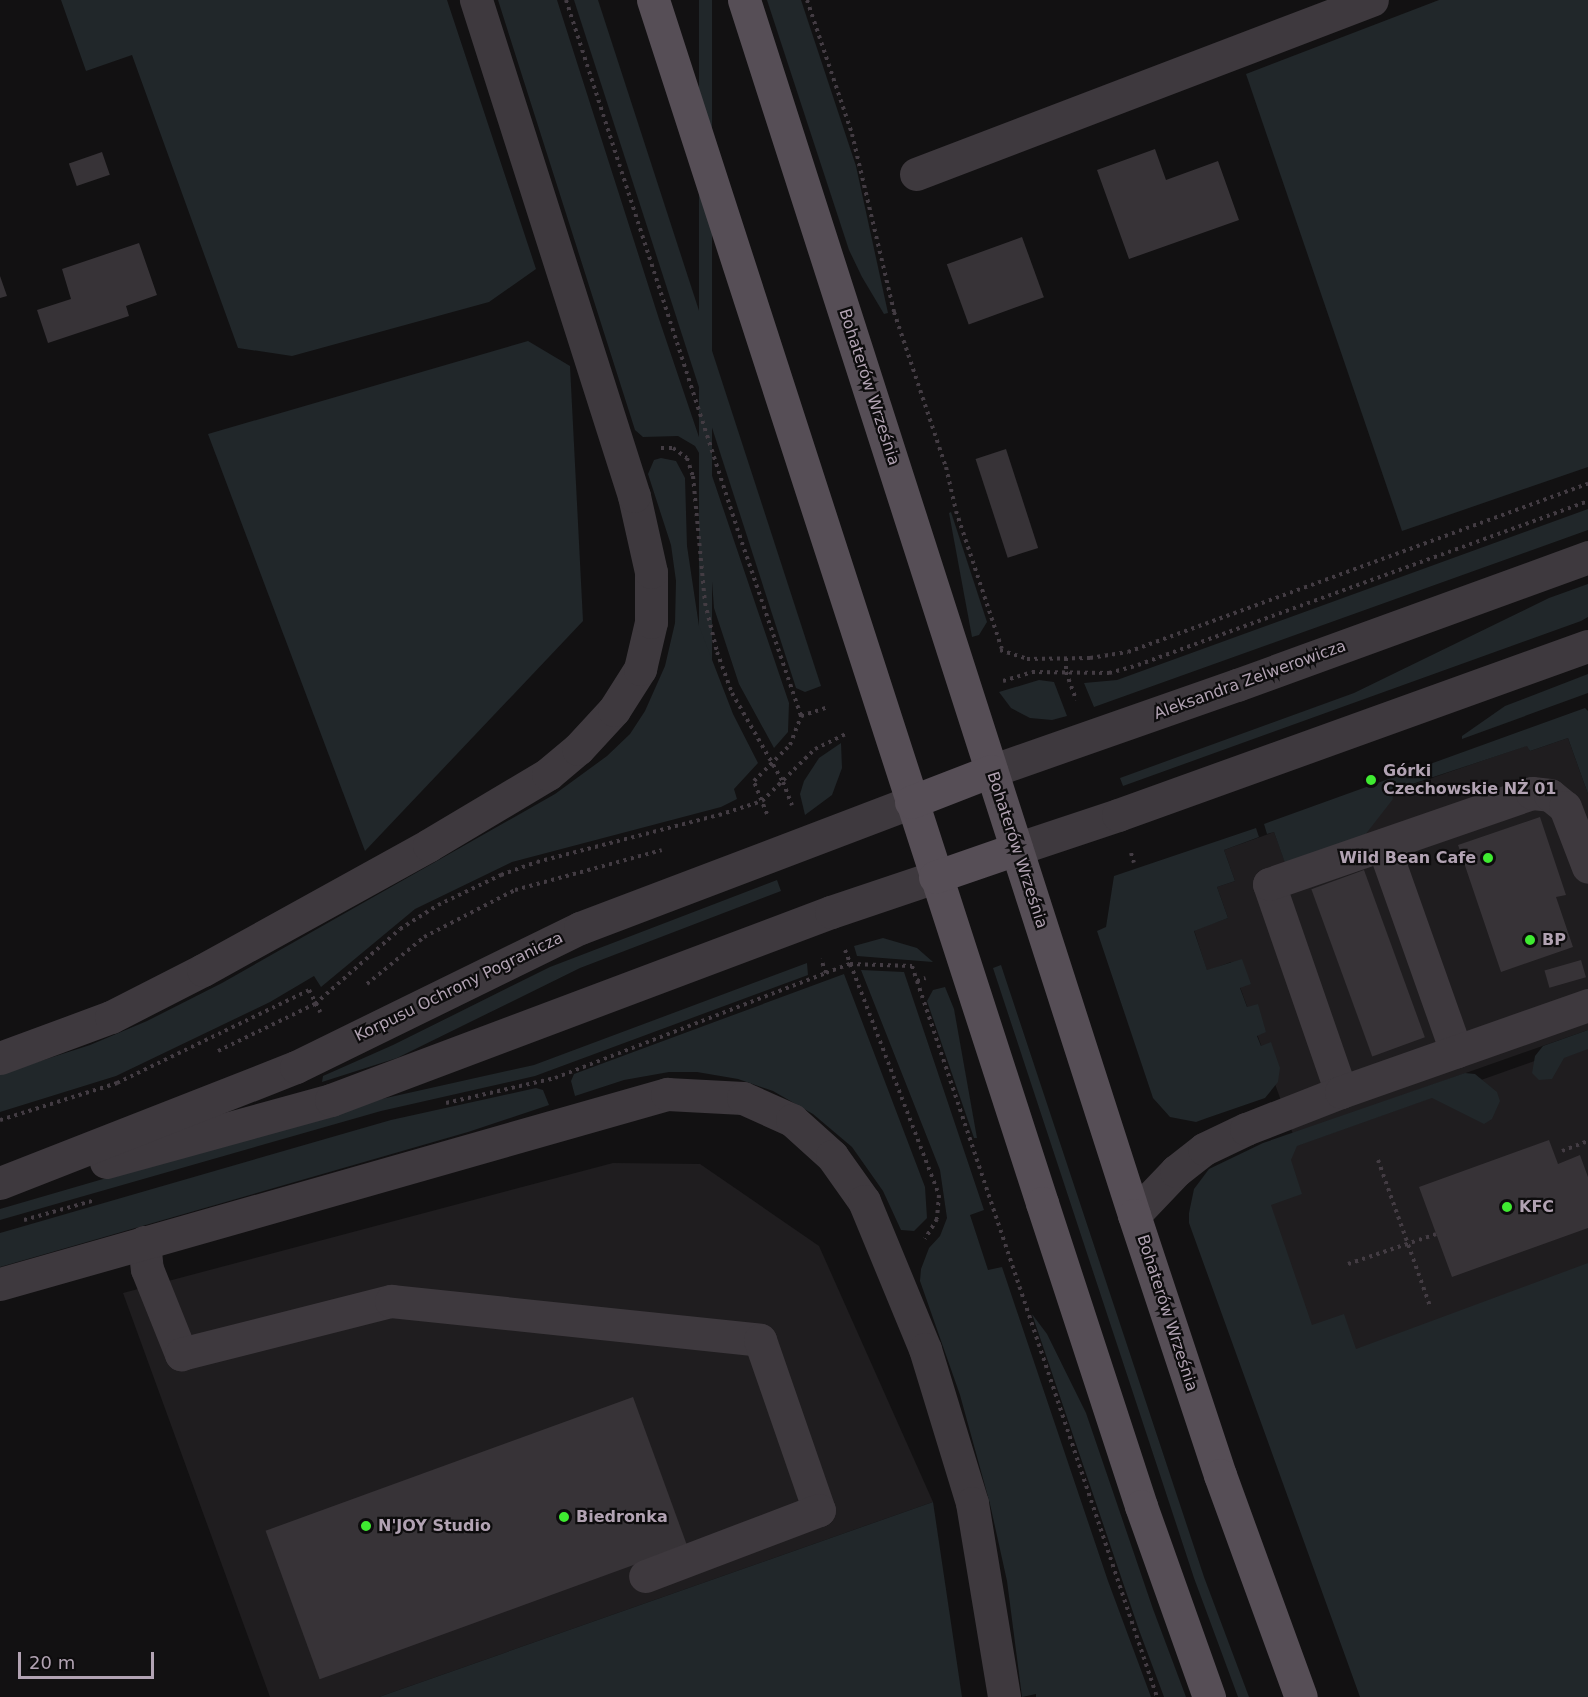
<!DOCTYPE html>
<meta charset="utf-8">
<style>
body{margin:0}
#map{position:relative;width:1588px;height:1697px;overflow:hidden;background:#121112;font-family:"DejaVu Sans",sans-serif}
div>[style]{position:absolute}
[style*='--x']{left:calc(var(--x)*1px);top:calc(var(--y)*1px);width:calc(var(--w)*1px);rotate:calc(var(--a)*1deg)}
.built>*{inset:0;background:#1f1d1f}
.green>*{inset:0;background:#21272a;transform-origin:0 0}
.building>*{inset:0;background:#373337;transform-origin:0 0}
.path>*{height:4px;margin-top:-2px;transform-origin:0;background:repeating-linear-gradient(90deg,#433c43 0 3px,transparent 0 7.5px)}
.minor>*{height:33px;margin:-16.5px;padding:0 16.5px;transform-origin:16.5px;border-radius:16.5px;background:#3e393e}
.major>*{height:33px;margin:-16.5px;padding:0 16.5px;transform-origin:16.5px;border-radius:16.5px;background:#564e56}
.dots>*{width:16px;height:16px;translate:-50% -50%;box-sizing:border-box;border:3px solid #0d0c0d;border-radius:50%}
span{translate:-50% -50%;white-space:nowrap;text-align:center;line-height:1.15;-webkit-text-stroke:4.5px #0d0c0d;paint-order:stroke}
.street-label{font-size:16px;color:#b2a3b3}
.poi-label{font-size:16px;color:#b2a3b3;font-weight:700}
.left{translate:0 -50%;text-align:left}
.right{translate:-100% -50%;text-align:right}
.scale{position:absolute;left:18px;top:1652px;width:136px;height:27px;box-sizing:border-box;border:3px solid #b2a3b3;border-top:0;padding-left:8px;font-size:18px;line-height:21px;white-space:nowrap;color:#b2a3b3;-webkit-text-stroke:4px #0d0c0d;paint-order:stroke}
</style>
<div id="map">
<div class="built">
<div style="clip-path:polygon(1568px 738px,1588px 794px,1588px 1030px,1293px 1134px,1231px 962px,1207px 971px,1194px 930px,1228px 918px,1217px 887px,1235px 881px,1224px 850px,1274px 832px,1285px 862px,1391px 792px,1528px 745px,1530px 751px)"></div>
<div style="clip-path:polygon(1588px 1042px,1588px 1268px,1319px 1365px,1250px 1162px)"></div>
<div style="clip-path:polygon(613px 1163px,700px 1164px,819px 1246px,933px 1502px,379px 1697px,270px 1697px,123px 1293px)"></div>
</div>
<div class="green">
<div style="clip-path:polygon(61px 0,447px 0,536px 269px,489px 302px,292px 356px,238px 348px,132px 55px,86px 71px)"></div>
<div style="clip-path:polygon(498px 0,557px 0,659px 319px,789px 703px,788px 732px,774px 748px,739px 684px,714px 608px,708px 528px,709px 491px,707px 472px,702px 458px,695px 446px,678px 436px,643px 437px,635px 430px)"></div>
<div style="clip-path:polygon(574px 0,598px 0,821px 686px,805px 692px,796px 688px)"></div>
<div style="left:699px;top:0;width:13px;height:688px"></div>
<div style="clip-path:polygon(767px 0,801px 0,856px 166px,888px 313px,884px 314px,862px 277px,849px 250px)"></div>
<div style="clip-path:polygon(1439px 0,1588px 0,1588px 467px,1402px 531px,1246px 74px)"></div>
<div style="clip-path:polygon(528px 341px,570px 366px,583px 621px,365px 851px,208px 434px)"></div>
<div style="clip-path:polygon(661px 458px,676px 461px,685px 478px,687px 546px,699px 626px,733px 714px,758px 763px,734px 789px,737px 799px,721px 807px,512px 862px,415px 909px,321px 987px,314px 976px,270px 1002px,116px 1076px,0 1112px,0 1074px,90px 1045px,147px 1021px,222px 983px,555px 794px,607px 756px,630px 734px,645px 711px,665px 666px,675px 623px,676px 581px,671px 545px,648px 474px,654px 460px)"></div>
<div style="clip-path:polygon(1588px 509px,1588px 530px,1094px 707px,1084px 683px,1117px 680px)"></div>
<div style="clip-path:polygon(951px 512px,987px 622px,979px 635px,972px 637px,949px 513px)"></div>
<div style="clip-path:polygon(1588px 584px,1588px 617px,1581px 621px,1123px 786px,1120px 778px,1354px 693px,1549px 598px)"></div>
<div style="clip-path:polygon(1588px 674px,1588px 693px,1462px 739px,1462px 736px,1505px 706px)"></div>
<div style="clip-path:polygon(1039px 680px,1054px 682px,1067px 716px,1052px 720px,1030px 718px,1011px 708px,999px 692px)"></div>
<div style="clip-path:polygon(1585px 708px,1588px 711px,1588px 794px,1568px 738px,1530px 751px,1527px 746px,1391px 791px,1393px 799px,1365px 835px,1285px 863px,1274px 832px,1267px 834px,1264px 824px)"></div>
<div style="clip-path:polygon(841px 743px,842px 768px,832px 795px,805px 815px,800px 794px,804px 781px,819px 758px)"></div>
<div style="clip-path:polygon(1256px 828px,1259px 837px,1224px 850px,1235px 881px,1217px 887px,1228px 918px,1194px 931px,1207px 970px,1242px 959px,1251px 984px,1240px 988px,1247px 1007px,1258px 1004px,1266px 1032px,1257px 1036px,1261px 1046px,1271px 1042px,1280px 1068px,1278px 1082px,1265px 1098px,1207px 1118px,1196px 1122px,1170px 1117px,1153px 1098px,1097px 931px,1106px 927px,1114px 876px)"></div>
<div style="clip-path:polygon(777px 880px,781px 891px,580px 968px,397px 1058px,322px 1082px,323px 1076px,393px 1045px,550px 967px)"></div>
<div style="clip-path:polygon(883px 938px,917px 948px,933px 962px,857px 956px,854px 946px)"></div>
<div style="clip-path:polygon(807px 963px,808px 975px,535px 1076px,381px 1111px,0 1220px,0 1209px,368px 1102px,534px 1065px)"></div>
<div style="clip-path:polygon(1001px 965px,1204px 1577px,1249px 1697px,1238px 1697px,1194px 1578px,993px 968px)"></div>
<div style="clip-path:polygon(861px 970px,904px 972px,984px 1210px,970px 1215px,988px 1270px,1002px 1267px,1108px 1581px,1151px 1697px,1036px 1697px,1036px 1694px,1022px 1697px,1007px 1581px,990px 1504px,960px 1395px,920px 1281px,921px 1269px,929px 1248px,940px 1236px,947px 1218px,940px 1170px)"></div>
<div style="clip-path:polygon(844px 974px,925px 1187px,927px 1218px,914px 1231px,901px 1230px,883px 1191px,852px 1147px,813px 1114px,773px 1091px,738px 1079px,697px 1072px,669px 1072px,624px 1080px,575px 1096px,571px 1081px,574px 1074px)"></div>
<div style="clip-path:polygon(945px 987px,954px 1009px,977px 1138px,974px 1138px,927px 1001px,933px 990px)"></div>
<div style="clip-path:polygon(1588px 1030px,1588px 1049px,1564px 1058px,1552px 1079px,1539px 1080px,1532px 1073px,1535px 1056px,1543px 1046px)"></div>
<div style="clip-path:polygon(1465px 1073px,1475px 1074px,1497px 1092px,1500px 1101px,1492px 1119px,1484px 1124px,1432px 1098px,1297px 1146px,1291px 1160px,1302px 1194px,1271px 1205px,1312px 1325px,1344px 1314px,1356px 1349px,1588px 1263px,1588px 1697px,1360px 1697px,1189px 1223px,1189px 1213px,1194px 1189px,1209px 1169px,1263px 1143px)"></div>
<div style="clip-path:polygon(536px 1088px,543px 1090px,549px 1105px,468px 1132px,0 1267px,0 1233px,391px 1120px)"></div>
<div style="clip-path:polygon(1032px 1314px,1047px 1334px,1086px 1413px,1153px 1609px,1186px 1697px,1164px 1697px,1139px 1630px)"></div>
<div style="clip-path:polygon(933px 1502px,962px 1697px,379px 1697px)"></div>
</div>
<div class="building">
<div style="clip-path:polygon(1155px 149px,1166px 180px,1218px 161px,1239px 220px,1129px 259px,1097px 170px)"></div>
<div style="left:102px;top:152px;width:24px;height:35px;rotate:71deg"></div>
<div style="left:1022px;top:237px;width:64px;height:80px;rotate:70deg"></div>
<div style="clip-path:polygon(139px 243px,157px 295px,126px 306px,129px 316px,48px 343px,37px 310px,71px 299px,62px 269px)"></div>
<div style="clip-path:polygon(0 276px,7px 296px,0 298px)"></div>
<div style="left:1006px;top:449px;width:104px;height:32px;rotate:72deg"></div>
<div style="clip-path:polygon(1540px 817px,1566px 895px,1556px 897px,1573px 947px,1501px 972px,1458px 845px)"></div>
<div style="left:1364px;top:870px;width:178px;height:56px;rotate:70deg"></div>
<div style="left:1581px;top:960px;width:18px;height:38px;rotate:74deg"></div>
<div style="clip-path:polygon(1549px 1140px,1558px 1164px,1580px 1155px,1588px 1177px,1588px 1228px,1452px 1277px,1419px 1187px)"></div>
<div style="left:633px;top:1397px;width:158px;height:391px;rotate:70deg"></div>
</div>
<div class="path">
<div style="--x:566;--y:0;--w:555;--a:72.05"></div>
<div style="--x:737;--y:528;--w:199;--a:71.2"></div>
<div style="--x:807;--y:0;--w:141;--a:71.4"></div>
<div style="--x:852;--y:134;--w:183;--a:76.7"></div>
<div style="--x:894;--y:312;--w:163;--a:71.5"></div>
<div style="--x:946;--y:467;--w:45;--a:77.2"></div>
<div style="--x:956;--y:511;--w:145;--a:71.6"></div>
<div style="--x:661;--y:448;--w:12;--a:0"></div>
<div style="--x:673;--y:448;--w:17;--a:36"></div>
<div style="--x:687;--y:458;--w:19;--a:72"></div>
<div style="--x:693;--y:476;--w:128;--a:84.6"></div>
<div style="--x:705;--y:603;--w:50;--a:76.2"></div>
<div style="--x:717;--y:652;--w:44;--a:69.9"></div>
<div style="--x:732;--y:693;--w:103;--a:60.2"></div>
<div style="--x:783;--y:782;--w:25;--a:69"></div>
<div style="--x:1000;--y:650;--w:28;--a:18"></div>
<div style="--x:1027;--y:659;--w:63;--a:-0.9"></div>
<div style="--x:1090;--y:658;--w:38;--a:-9"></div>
<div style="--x:1128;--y:652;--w:490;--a:-20.1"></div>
<div style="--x:1066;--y:658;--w:14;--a:90"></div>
<div style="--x:1066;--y:672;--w:30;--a:70"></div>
<div style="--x:1003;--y:681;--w:30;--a:-17"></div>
<div style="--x:1032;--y:672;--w:77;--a:0.7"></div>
<div style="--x:1109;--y:673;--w:30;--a:-15"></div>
<div style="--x:1138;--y:665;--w:479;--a:-20"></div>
<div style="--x:767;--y:814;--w:35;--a:-112"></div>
<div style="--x:754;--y:781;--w:51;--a:-45"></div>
<div style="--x:790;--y:745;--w:31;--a:-69"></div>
<div style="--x:801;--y:716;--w:26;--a:-18"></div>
<div style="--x:1131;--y:853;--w:10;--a:73"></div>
<div style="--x:845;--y:950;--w:262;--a:69"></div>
<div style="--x:939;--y:1195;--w:24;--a:95"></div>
<div style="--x:937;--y:1219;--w:23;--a:121"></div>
<div style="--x:826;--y:973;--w:26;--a:-21"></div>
<div style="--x:850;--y:964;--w:62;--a:1.8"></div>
<div style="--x:912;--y:966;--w:16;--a:72"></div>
<div style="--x:917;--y:981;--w:9;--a:-18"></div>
<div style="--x:917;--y:981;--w:755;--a:71.47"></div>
<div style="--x:367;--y:984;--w:74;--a:-39.5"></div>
<div style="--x:424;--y:937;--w:102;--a:-27.3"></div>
<div style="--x:515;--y:890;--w:152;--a:-15.2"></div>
<div style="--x:218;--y:1051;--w:108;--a:-25.9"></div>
<div style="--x:315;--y:1004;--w:113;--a:-41.4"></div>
<div style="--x:400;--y:929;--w:45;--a:-32.3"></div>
<div style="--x:438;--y:905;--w:70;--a:-25.5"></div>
<div style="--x:501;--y:875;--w:38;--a:-20"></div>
<div style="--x:537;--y:862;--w:188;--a:-14.5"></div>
<div style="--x:719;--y:815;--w:45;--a:-18"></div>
<div style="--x:762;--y:801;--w:74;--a:-44.5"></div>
<div style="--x:815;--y:749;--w:37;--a:-26"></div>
<div style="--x:446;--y:1103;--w:112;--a:-12.9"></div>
<div style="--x:555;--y:1078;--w:291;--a:-21.2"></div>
<div style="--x:826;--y:973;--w:15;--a:-110"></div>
<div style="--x:0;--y:1120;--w:123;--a:-17.5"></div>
<div style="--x:117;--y:1083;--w:213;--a:-25.8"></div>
<div style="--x:309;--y:990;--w:25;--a:63"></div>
<div style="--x:1562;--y:1151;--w:28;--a:-21"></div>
<div style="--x:1378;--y:1160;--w:155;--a:70.4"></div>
<div style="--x:24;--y:1220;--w:71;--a:-15.6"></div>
<div style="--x:1348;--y:1264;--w:93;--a:-18.8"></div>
</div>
<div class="minor">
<div style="--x:916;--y:174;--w:488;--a:-20.9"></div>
<div style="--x:991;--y:771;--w:261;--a:-19.3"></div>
<div style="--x:1237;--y:685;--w:374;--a:-20"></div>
<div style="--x:1383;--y:845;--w:219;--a:70.5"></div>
<div style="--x:1016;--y:849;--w:108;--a:-18.4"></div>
<div style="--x:1118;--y:815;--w:499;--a:-19.8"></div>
<div style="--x:0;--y:1058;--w:118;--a:-20.3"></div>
<div style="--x:111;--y:1017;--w:103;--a:-27.1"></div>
<div style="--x:203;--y:970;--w:258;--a:-28.9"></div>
<div style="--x:429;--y:845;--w:139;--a:-30.8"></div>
<div style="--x:548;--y:774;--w:39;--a:-40"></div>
<div style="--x:578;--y:749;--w:53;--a:-47.3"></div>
<div style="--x:614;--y:710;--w:49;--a:-57.6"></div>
<div style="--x:640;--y:669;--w:48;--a:-76.8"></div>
<div style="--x:651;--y:622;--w:50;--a:-90"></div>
<div style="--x:651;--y:572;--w:78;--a:-102.6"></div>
<div style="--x:634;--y:496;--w:521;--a:-107.67"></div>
<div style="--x:1341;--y:1092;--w:220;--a:-109.1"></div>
<div style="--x:1269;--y:884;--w:278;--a:-19.1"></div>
<div style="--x:1532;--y:793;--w:18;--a:6"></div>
<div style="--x:1550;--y:795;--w:19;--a:39"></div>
<div style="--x:1565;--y:807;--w:64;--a:69"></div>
<div style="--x:106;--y:1162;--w:233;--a:-15.4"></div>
<div style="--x:331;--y:1100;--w:534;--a:-20.61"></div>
<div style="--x:831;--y:912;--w:110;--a:-18.6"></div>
<div style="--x:0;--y:1183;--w:318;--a:-21.4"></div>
<div style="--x:296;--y:1067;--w:316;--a:-26.1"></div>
<div style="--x:580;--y:928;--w:354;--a:-20.8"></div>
<div style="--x:1134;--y:1215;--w:61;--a:-46.3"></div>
<div style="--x:1176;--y:1171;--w:36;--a:-38"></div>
<div style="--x:1204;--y:1149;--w:47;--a:-25.5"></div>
<div style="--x:1246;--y:1129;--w:102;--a:-21.3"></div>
<div style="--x:1341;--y:1092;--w:262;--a:-19.4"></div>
<div style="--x:144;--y:1242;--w:27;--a:84"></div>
<div style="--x:147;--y:1269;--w:92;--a:68.2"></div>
<div style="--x:181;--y:1354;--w:217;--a:-14.2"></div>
<div style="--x:391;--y:1301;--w:371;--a:6"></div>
<div style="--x:760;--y:1340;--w:180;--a:70.9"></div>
<div style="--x:819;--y:1510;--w:186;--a:159.2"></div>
<div style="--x:0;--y:1284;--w:694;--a:-15.9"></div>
<div style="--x:667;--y:1094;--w:76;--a:3"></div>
<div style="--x:743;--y:1098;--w:54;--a:24.2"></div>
<div style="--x:792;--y:1120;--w:54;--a:42"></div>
<div style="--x:832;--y:1156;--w:55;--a:54.6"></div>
<div style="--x:864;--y:1201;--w:160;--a:67.6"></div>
<div style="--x:925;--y:1349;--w:161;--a:73"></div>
<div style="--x:972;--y:1503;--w:197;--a:80.6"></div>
</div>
<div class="major">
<div style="--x:653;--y:0;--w:1264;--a:72.08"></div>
<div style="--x:1042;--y:1203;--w:319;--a:71.9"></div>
<div style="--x:1141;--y:1506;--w:203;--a:70.4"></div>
<div style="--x:744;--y:0;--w:1276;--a:72.2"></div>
<div style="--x:1134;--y:1215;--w:274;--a:71.7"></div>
<div style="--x:1220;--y:1475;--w:236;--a:70"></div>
<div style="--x:911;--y:802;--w:86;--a:-21.2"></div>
<div style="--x:935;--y:877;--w:86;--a:-19.1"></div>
</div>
<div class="dots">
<div style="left:1371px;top:780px;background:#3feb31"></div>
<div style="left:1488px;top:858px;background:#3feb31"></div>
<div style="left:1530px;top:940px;background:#3feb31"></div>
<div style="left:1507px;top:1207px;background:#3feb31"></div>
<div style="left:564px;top:1517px;background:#3feb31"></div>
<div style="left:366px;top:1526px;background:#3feb31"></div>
</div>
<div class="street-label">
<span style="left:869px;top:387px;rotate:72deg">Bohaterów Września</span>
<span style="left:1250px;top:680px;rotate:-20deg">Aleksandra Zelwerowicza</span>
<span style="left:1017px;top:850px;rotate:72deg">Bohaterów Września</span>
<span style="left:459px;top:987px;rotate:-26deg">Korpusu Ochrony Pogranicza</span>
<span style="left:1167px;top:1313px;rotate:72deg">Bohaterów Września</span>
</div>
<div class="poi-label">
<span class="left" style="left:1383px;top:780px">Górki<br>Czechowskie NŻ 01</span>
<span class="right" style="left:1476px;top:858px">Wild Bean Cafe</span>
<span class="left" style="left:1542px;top:940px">BP</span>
<span class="left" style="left:1519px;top:1207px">KFC</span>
<span class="left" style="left:576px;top:1517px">Biedronka</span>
<span class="left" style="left:378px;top:1526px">N'JOY Studio</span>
</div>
<div class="scale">20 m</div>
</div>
